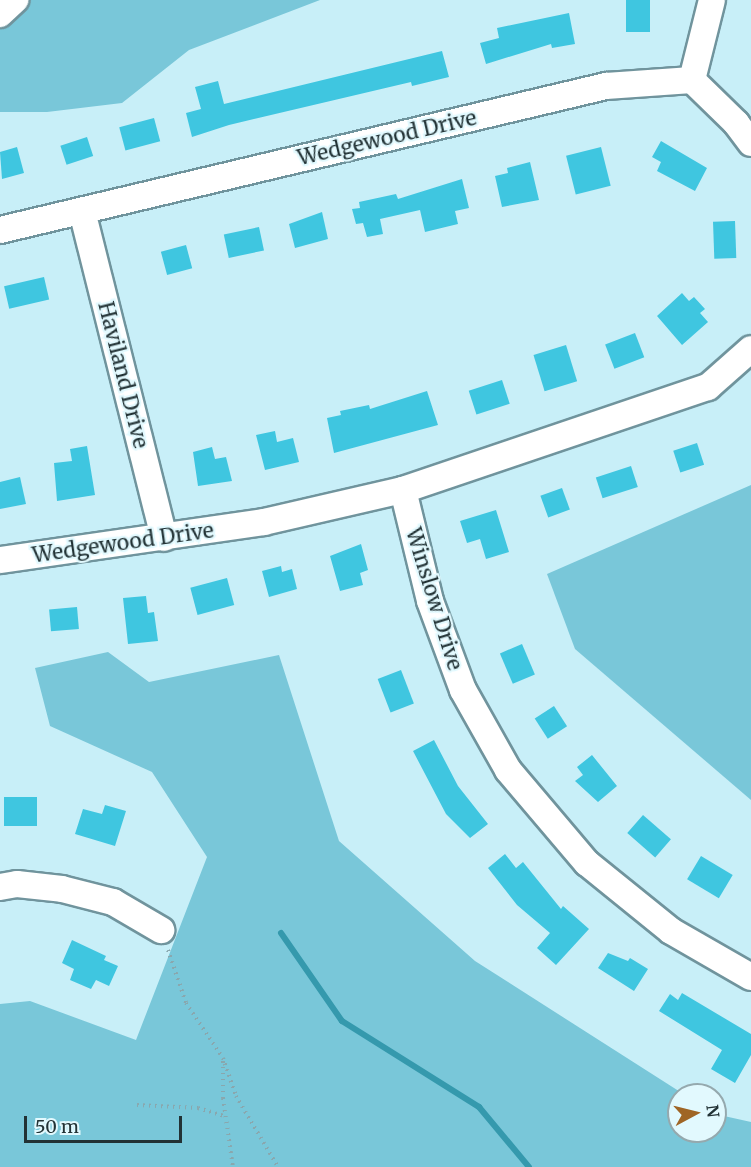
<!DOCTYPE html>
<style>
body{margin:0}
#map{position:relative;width:751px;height:1167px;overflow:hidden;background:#c8eff8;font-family:Merriweather,serif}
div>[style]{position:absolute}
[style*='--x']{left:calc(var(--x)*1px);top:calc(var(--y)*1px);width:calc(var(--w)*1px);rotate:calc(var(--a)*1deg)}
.green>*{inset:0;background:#79c7d9}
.stream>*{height:6px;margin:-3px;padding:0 3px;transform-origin:3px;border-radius:3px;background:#3599ad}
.building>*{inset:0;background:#3fc6e0;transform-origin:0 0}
.path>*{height:4px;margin-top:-2px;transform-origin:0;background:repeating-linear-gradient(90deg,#89a7ae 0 1.5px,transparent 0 6px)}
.roads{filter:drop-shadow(2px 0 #70949d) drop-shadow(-2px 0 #70949d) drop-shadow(0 2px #70949d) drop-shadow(0 -2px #70949d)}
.minor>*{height:26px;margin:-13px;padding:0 13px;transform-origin:13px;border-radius:13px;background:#fff}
span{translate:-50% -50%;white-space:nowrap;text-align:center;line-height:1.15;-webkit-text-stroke:4.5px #e2f9fe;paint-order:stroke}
.street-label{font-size:21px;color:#223235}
.north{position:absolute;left:667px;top:1083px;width:60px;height:60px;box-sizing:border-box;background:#e2f9fe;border:2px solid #95a9ae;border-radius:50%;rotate:83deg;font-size:16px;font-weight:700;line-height:24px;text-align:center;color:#223235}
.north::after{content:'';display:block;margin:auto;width:21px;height:27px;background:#9f6525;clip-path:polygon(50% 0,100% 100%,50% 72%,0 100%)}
.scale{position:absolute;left:24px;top:1116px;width:158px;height:27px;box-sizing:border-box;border:3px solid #223235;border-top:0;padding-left:8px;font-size:18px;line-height:21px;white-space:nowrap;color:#223235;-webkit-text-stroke:4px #e2f9fe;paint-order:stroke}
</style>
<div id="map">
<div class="green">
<div style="clip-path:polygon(15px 0,320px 0,189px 50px,122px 103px,47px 112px,0 112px,0 14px)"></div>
<div style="clip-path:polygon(751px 485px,751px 800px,575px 649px,547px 574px)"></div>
<div style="clip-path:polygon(108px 652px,149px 682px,279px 655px,339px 841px,475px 961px,685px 1095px,679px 1095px,679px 1131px,715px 1131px,715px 1114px,751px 1122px,751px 1167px,0 1167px,0 1004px,30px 1001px,136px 1040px,207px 857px,152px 772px,50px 726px,35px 668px)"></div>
</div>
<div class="stream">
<div style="--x:281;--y:933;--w:107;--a:55.3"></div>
<div style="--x:342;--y:1021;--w:162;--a:32.1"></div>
<div style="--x:479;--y:1107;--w:78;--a:50.2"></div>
</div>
<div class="building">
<div style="left:626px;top:0;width:24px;height:32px"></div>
<div style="clip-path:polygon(569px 13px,575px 44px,552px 48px,551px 44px,486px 64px,480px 43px,499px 38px,497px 28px)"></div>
<div style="clip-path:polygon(442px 51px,449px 77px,412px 86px,411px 82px,229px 125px,192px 137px,186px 113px,201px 109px,195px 87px,218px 81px,224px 104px)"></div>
<div style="left:154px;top:118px;width:24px;height:36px;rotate:75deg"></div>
<div style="left:87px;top:137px;width:20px;height:28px;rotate:72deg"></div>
<div style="clip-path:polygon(661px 141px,707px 168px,695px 191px,657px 171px,661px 162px,652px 157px)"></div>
<div style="clip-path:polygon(17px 147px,24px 173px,2px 179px,0 152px)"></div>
<div style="left:601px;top:147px;width:40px;height:36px;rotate:76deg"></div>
<div style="clip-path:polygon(530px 162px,539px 200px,502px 207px,495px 176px,508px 173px,507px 168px)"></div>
<div style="clip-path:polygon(462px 179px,469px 208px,455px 211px,458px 224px,425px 232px,420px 210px,380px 219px,383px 234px,367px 237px,363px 223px,356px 224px,352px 209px,360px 208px,359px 202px,396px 194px,398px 199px)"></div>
<div style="clip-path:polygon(322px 212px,328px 239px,295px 248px,289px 224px)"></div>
<div style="left:735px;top:221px;width:37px;height:22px;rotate:88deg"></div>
<div style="left:259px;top:227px;width:24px;height:36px;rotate:78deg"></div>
<div style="left:186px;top:245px;width:24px;height:26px;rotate:75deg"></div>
<div style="left:44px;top:277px;width:23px;height:41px;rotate:77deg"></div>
<div style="clip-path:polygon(682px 293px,689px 301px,694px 297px,705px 309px,700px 313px,708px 322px,682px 345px,657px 316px)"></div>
<div style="left:635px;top:333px;width:26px;height:32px;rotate:69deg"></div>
<div style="left:566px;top:345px;width:38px;height:34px;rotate:73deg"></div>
<div style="left:502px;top:380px;width:25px;height:35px;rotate:72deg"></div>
<div style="clip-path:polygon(427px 391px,438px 425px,334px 453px,327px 418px,341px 415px,340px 411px,369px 405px,370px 409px)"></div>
<div style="clip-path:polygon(275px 431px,277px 442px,293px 438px,299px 462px,265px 470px,256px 435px)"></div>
<div style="left:697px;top:443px;width:23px;height:25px;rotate:72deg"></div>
<div style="clip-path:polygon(87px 446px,95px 495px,57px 501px,54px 463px,72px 461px,70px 449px)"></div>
<div style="clip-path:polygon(212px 447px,215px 459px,226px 457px,232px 481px,198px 486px,193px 452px)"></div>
<div style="left:631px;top:466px;width:22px;height:37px;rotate:72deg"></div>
<div style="clip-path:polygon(20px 477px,26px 504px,0 509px,0 482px)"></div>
<div style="left:562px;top:488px;width:23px;height:23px;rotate:70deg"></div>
<div style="clip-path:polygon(496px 510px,509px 552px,486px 559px,480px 539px,467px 543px,460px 521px)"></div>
<div style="clip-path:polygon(361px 544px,368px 570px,360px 573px,363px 585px,340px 591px,330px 556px)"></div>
<div style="clip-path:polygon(281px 566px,282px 572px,292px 569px,297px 589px,269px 597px,262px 571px)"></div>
<div style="left:227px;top:578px;width:28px;height:38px;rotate:75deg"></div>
<div style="clip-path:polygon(146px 596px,148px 613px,154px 612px,158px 641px,128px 644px,123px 598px)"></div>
<div style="left:77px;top:607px;width:22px;height:28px;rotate:85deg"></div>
<div style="left:522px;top:644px;width:33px;height:24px;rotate:67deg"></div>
<div style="left:401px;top:670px;width:36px;height:25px;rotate:69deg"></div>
<div style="left:554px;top:706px;width:24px;height:23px;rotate:57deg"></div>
<div style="clip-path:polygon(434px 740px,458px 786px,488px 824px,470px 838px,446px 814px,413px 751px)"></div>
<div style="clip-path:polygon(592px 755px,617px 786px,598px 802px,575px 781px,583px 775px,577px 767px)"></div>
<div style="left:4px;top:797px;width:33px;height:29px"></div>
<div style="clip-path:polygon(105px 805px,126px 811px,115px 846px,75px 834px,83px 809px,102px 814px)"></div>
<div style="left:643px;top:815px;width:37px;height:24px;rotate:41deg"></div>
<div style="clip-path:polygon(505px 854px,516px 868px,523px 862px,561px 909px,563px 906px,589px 929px,556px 965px,537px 948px,550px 933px,517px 905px,488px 868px)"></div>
<div style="left:701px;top:856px;width:37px;height:27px;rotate:31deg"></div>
<div style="clip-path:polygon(72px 940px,106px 956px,104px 960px,118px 966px,109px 986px,96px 980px,91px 989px,70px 980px,74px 969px,62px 963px)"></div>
<div style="clip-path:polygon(608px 953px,628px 961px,630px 958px,648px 969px,634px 991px,598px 968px)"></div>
<div style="clip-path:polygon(682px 993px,751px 1034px,751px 1055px,735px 1083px,711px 1069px,722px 1050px,659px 1011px,670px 994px,678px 1000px)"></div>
</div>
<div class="path">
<div style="--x:168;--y:950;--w:56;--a:71.2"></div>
<div style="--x:186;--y:1003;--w:66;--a:56.1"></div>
<div style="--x:223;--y:1058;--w:40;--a:71.1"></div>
<div style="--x:236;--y:1096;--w:82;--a:59.4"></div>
<div style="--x:223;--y:1061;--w:37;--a:90"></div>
<div style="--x:223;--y:1098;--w:70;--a:81.8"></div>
<div style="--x:137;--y:1105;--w:61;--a:2.8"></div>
<div style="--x:198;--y:1108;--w:27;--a:17"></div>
</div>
<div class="roads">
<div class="minor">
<div style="--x:0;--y:14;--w:21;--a:-43"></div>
<div style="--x:692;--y:80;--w:82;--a:-76"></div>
<div style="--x:82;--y:211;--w:337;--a:75.9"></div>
<div style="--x:0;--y:230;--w:623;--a:-13.37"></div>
<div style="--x:606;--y:86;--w:86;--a:-4"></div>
<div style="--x:692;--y:80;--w:62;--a:44.3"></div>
<div style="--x:736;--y:123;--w:25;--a:53"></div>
<div style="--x:403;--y:490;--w:114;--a:76.3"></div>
<div style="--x:430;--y:601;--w:95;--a:69.7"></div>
<div style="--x:463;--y:690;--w:92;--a:60.6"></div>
<div style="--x:508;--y:770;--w:122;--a:49.7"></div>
<div style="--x:587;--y:863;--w:108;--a:39"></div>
<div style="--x:671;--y:931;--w:92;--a:29.9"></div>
<div style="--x:0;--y:560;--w:267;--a:-8.2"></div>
<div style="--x:264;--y:522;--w:143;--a:-13"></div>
<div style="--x:403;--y:490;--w:322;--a:-18.7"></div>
<div style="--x:708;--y:387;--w:57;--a:-41.5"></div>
<div style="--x:0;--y:887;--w:17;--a:-10"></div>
<div style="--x:17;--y:884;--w:45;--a:6.3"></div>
<div style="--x:62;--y:889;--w:53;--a:14.3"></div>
<div style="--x:113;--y:902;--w:56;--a:30.3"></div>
</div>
</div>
<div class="street-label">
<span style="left:387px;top:138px;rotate:-13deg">Wedgewood Drive</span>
<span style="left:123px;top:375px;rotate:76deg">Haviland Drive</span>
<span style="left:123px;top:543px;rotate:-8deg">Wedgewood Drive</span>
<span style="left:434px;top:599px;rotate:73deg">Winslow Drive</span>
</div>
<div class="north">N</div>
<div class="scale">50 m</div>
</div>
